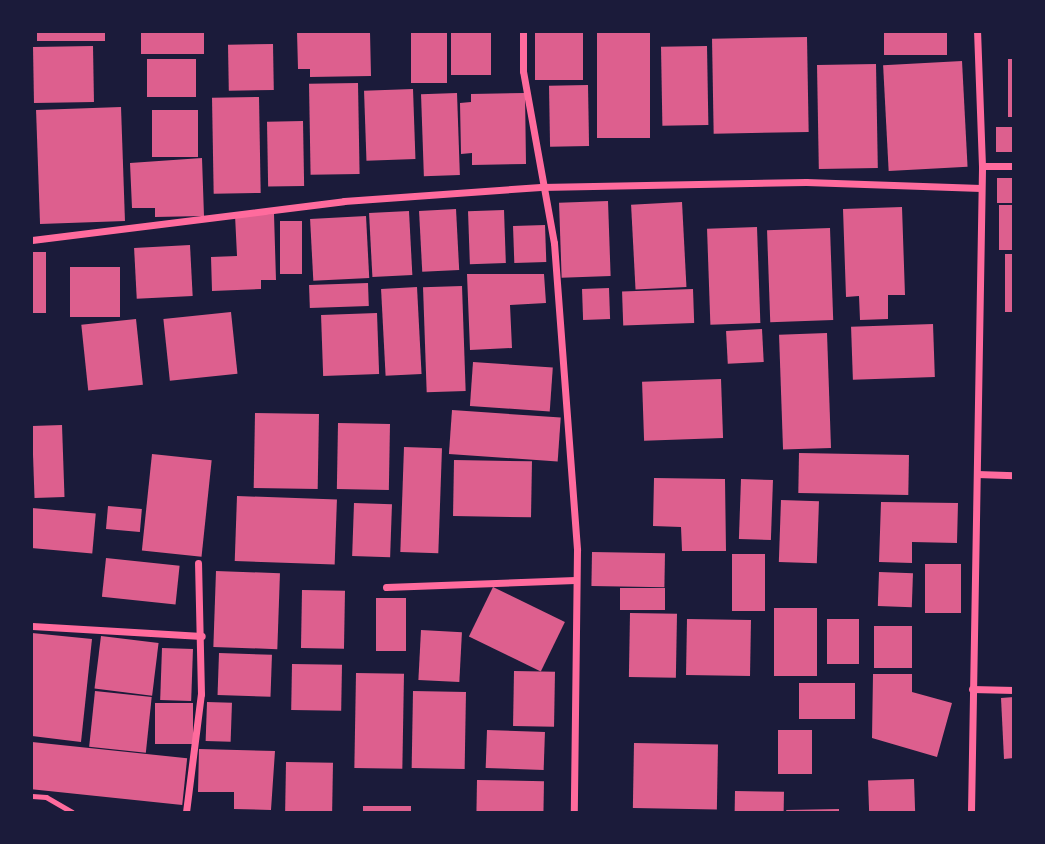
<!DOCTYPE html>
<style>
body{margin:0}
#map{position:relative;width:1045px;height:844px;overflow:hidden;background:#1b1b3a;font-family:"Titillium Web",sans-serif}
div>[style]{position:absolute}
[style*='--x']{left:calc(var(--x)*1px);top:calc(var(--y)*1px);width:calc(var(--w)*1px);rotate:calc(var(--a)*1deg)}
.building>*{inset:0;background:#dd5f8e;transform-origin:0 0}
.service>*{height:5px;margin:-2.5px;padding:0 2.5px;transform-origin:2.5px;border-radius:2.5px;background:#ff6b9d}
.minor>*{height:7px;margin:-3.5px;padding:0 3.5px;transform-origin:3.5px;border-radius:3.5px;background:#ff6b9d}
span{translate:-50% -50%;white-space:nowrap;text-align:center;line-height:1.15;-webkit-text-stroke:7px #1b1b3a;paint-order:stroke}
.frame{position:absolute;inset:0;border:33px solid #1b1b3a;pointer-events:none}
</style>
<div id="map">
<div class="building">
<div style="left:37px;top:32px;width:68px;height:9px"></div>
<div style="left:141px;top:32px;width:63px;height:22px"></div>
<div style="clip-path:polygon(297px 32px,370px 32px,371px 76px,310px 77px,310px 69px,298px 69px)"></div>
<div style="left:411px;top:32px;width:36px;height:51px"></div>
<div style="left:451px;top:32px;width:40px;height:43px"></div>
<div style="left:535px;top:32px;width:48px;height:48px"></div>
<div style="left:597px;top:32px;width:53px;height:106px"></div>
<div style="left:884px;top:32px;width:63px;height:23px"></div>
<div style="left:807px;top:37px;width:95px;height:95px;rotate:89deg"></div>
<div style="left:273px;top:44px;width:46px;height:45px;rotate:89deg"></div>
<div style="left:93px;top:46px;width:56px;height:60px;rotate:89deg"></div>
<div style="left:707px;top:46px;width:79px;height:46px;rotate:89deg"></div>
<div style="left:196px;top:59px;width:38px;height:49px;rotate:90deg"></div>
<div style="left:1008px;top:59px;width:6px;height:58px"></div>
<div style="left:962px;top:61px;width:106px;height:79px;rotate:87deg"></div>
<div style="left:876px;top:64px;width:104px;height:59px;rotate:89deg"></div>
<div style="left:358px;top:83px;width:91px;height:49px;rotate:89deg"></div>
<div style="left:588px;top:85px;width:61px;height:39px;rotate:89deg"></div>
<div style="left:413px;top:89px;width:70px;height:49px;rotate:88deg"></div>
<div style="left:457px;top:93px;width:82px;height:36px;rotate:88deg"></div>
<div style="clip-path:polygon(525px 93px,526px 164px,472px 165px,472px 153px,461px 154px,460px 103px,471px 102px,471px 94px)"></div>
<div style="left:259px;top:97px;width:96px;height:47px;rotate:89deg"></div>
<div style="left:121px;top:107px;width:114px;height:85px;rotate:88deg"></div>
<div style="left:152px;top:110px;width:46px;height:47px"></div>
<div style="left:303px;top:121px;width:65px;height:36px;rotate:89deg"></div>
<div style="left:996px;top:127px;width:18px;height:25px"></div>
<div style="clip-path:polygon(202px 158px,204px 216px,155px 217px,155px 208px,132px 208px,130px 163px)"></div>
<div style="left:997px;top:178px;width:17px;height:25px"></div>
<div style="left:608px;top:201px;width:75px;height:49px;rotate:88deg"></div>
<div style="left:682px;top:202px;width:85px;height:51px;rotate:87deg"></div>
<div style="left:999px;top:205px;width:15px;height:45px"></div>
<div style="clip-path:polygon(902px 207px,905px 295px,888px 295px,888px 319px,860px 320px,859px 296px,846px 297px,843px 209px)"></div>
<div style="left:456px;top:209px;width:61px;height:37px;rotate:87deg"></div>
<div style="left:504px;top:210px;width:53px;height:36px;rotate:88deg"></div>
<div style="left:409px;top:211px;width:64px;height:40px;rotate:87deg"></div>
<div style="clip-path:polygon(274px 214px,276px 280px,261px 280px,261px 289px,212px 291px,211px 257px,237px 256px,235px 215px)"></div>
<div style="left:366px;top:216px;width:62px;height:56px;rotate:87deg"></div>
<div style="left:280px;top:221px;width:22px;height:53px"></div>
<div style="left:545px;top:225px;width:37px;height:32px;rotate:88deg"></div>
<div style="left:757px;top:227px;width:96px;height:50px;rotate:88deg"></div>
<div style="left:830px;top:228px;width:92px;height:63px;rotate:88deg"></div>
<div style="left:190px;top:245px;width:51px;height:56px;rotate:87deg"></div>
<div style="left:32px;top:252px;width:14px;height:61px"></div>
<div style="left:1005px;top:254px;width:9px;height:58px"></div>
<div style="left:120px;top:267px;width:50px;height:50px;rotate:90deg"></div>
<div style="clip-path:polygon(467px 274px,544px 274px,546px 303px,510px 305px,512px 348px,470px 350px)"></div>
<div style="left:368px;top:283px;width:23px;height:59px;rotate:88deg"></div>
<div style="left:462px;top:286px;width:105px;height:39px;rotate:88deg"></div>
<div style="left:417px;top:287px;width:87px;height:36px;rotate:87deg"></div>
<div style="left:609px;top:288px;width:31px;height:27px;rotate:88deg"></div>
<div style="left:693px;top:289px;width:34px;height:71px;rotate:88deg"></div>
<div style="left:231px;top:312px;width:62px;height:68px;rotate:84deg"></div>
<div style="left:377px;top:313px;width:61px;height:56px;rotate:88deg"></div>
<div style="left:136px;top:319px;width:66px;height:55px;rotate:84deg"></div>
<div style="left:933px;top:324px;width:53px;height:82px;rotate:88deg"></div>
<div style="left:762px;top:329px;width:33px;height:36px;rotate:87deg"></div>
<div style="left:827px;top:333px;width:115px;height:48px;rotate:88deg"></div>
<div style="left:473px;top:362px;width:80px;height:44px;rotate:4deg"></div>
<div style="left:721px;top:379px;width:59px;height:79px;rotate:88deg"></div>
<div style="left:452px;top:410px;width:109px;height:44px;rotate:4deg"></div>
<div style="left:255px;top:413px;width:64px;height:75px;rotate:1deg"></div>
<div style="left:338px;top:423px;width:52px;height:66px;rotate:1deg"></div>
<div style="left:62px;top:425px;width:72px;height:30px;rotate:88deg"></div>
<div style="left:404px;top:447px;width:38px;height:105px;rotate:2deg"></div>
<div style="left:799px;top:453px;width:110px;height:40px;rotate:1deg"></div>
<div style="left:152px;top:454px;width:60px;height:97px;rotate:6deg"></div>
<div style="left:454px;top:460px;width:78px;height:56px;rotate:1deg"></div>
<div style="clip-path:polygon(654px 478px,725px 479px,726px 551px,682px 551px,681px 527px,653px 526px)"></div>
<div style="left:741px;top:479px;width:32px;height:60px;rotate:2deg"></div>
<div style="left:237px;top:496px;width:100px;height:65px;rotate:2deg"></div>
<div style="left:781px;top:500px;width:38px;height:62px;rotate:2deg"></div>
<div style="clip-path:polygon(881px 502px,958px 503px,957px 543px,912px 542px,912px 563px,879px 562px)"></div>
<div style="left:354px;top:503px;width:38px;height:53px;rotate:2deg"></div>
<div style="left:108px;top:506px;width:34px;height:23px;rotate:5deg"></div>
<div style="left:32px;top:508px;width:64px;height:40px;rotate:5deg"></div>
<div style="left:592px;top:552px;width:73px;height:34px;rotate:1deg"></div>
<div style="left:732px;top:554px;width:33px;height:57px"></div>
<div style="left:106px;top:558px;width:74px;height:39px;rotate:6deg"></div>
<div style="left:925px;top:564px;width:36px;height:49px"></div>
<div style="left:216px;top:571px;width:64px;height:76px;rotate:2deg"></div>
<div style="left:879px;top:572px;width:34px;height:34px;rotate:2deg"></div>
<div style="left:493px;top:587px;width:80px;height:55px;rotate:26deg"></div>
<div style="left:620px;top:588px;width:45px;height:22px"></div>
<div style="left:302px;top:590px;width:43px;height:58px;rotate:1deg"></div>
<div style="left:376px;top:598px;width:30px;height:53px"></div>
<div style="left:774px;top:608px;width:43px;height:68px"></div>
<div style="left:630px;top:613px;width:47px;height:64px;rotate:1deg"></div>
<div style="left:687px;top:619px;width:64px;height:56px;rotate:1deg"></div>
<div style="left:827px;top:619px;width:32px;height:45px"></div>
<div style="left:874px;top:626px;width:38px;height:42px"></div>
<div style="left:421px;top:630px;width:41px;height:50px;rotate:3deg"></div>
<div style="clip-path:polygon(32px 633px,92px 639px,81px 742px,32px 736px)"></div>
<div style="left:101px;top:636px;width:58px;height:53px;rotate:7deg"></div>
<div style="left:162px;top:648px;width:31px;height:52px;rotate:2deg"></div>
<div style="left:219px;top:653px;width:53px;height:42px;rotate:2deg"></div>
<div style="left:292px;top:664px;width:50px;height:46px;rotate:1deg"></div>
<div style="left:514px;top:671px;width:41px;height:55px;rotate:1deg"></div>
<div style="left:356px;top:673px;width:48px;height:95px;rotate:1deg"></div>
<div style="clip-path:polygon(873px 674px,912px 674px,912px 692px,952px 703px,937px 757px,872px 738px)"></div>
<div style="left:799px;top:683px;width:56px;height:36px"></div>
<div style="left:95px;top:691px;width:57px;height:56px;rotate:6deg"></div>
<div style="left:413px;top:691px;width:53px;height:77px;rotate:1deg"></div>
<div style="clip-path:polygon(1014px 697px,1014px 758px,1004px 759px,1001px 698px)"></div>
<div style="left:207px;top:702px;width:25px;height:39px;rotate:2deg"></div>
<div style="left:155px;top:703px;width:38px;height:41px"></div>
<div style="left:487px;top:730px;width:58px;height:38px;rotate:2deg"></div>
<div style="left:778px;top:730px;width:34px;height:44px"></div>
<div style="left:32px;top:742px;width:156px;height:47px;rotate:6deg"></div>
<div style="left:634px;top:743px;width:84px;height:65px;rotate:1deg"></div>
<div style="clip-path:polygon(199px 749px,275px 751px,271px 810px,234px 809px,234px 792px,198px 792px)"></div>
<div style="left:286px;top:762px;width:47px;height:50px;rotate:1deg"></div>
<div style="left:914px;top:779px;width:33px;height:46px;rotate:88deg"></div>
<div style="left:477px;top:780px;width:67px;height:32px;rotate:1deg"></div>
<div style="left:735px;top:791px;width:49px;height:21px;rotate:1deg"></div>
<div style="left:363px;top:806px;width:48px;height:6px"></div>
<div style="clip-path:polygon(839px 809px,839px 812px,787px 812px,786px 810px)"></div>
</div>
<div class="service">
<div style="--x:32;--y:796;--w:14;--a:4"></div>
<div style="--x:46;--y:797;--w:30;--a:30"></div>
</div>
<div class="minor">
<div style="--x:523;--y:32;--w:39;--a:90"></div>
<div style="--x:523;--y:71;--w:175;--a:79.8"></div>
<div style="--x:554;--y:243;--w:308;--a:85.7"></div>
<div style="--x:577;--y:550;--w:262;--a:90.7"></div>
<div style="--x:982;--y:166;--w:32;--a:0"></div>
<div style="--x:32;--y:240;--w:314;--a:-7.1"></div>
<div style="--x:344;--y:201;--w:197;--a:-4.1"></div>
<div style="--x:541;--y:187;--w:265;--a:-1.1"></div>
<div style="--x:806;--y:182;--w:175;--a:2"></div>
<div style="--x:977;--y:474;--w:37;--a:2"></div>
<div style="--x:386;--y:587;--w:189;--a:-2.1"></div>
<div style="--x:32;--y:626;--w:170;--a:3.4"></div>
<div style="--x:972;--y:689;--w:42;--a:1.4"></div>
<div style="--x:186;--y:812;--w:119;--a:-82.8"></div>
<div style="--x:201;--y:694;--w:131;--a:-91.3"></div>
<div style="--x:971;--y:812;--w:646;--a:-89.02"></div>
<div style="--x:982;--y:166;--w:134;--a:-92.1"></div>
</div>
<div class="frame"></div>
</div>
